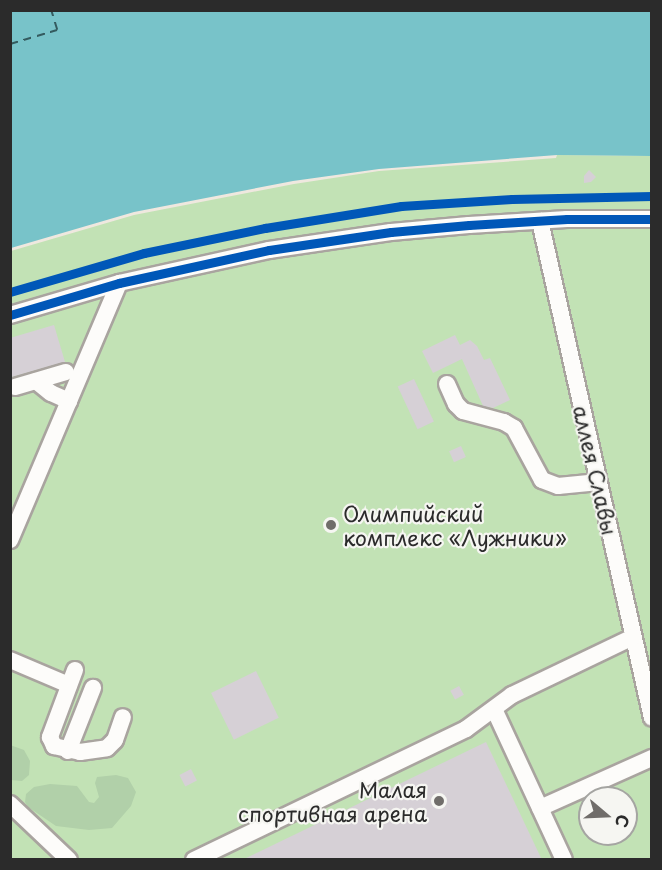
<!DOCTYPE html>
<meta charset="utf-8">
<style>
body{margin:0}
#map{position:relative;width:662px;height:870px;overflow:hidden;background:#efe8df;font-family:"Playpen Sans",sans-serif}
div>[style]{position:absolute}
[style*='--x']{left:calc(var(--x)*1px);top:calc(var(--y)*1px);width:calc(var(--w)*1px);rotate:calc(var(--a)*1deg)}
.green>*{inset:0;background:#c2e2b5}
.forest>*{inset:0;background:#b1d0a9}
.water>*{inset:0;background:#78c3c9}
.ferry>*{height:1.5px;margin-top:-0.75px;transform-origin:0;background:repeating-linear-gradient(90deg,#345b5f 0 8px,transparent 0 14px)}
.building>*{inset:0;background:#d6d0d6;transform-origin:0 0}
.roads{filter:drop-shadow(2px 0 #a9a49f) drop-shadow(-2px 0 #a9a49f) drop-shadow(0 2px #a9a49f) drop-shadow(0 -2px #a9a49f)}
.minor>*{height:16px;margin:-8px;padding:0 8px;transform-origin:8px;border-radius:8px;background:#fdfcfa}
.cycleway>*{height:9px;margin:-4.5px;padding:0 4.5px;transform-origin:4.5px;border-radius:4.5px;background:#0057b8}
.dots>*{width:16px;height:16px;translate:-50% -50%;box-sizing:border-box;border:3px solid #f6f6f2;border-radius:50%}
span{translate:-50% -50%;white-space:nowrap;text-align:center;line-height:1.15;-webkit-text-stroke:4.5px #f6f6f2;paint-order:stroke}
.street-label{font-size:21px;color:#2b2b2b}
.poi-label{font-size:21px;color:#2b2b2b}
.left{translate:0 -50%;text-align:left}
.right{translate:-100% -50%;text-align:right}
.frame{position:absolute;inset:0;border:12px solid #2b2b2b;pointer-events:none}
.north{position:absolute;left:578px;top:786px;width:60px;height:60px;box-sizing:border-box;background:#f6f6f2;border:2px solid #a5a5a2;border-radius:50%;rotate:109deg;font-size:16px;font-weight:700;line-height:24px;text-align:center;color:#2b2b2b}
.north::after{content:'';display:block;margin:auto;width:21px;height:27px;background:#706d6a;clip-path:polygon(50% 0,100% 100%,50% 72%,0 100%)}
</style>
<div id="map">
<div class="green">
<div style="clip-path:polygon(evenodd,557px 155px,651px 156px,651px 859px,11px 859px,11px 251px,134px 215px,294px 184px,379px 171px,556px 158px,557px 155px,590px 798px,626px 798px,626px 834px,590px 834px,590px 798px)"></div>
</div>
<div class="forest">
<div style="clip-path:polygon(10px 745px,24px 750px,30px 761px,29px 775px,22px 781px,11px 780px)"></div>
<div style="clip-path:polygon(116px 775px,128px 778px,136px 792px,131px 806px,112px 828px,89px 830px,56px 826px,28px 807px,25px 802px,26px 794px,34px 787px,50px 784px,77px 786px,89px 802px,94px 803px,99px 797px,95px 783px,97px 777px)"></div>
</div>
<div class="water">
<div style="clip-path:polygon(11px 10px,651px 11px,651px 156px,557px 155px,379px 169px,293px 181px,134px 212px,11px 248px)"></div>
</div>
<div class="ferry">
<div style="--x:10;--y:44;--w:49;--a:-16.6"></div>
<div style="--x:57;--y:30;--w:21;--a:-107"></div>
</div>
<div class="building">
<div style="clip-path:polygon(589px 170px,596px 177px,591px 182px,584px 183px,584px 176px)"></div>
<div style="clip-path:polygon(54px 325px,65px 362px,12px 377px,10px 338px)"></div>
<div style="clip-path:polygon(455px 335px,460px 345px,470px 340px,477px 346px,484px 360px,490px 358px,510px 400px,493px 408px,483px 406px,462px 359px,433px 373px,422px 351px)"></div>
<div style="left:414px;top:379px;width:47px;height:18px;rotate:65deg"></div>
<div style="left:461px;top:446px;width:12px;height:13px;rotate:66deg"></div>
<div style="left:256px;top:671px;width:52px;height:50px;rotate:64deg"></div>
<div style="left:459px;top:686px;width:10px;height:10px;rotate:61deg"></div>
<div style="clip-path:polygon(486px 742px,542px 860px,242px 860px)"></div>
<div style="left:191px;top:769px;width:13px;height:13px;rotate:63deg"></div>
</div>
<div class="roads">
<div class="minor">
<div style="--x:540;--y:221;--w:509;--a:77.3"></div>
<div style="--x:10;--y:315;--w:114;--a:-16.4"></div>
<div style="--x:119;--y:283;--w:154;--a:-12.4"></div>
<div style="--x:269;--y:250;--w:123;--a:-8.4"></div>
<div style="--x:391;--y:232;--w:78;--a:-5.1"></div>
<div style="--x:469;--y:225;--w:98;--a:-3.5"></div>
<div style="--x:567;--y:219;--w:85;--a:0"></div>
<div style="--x:36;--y:381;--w:19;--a:39"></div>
<div style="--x:51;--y:393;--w:20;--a:24"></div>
<div style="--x:447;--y:384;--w:22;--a:66"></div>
<div style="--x:456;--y:404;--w:10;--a:45"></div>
<div style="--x:463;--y:411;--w:42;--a:15"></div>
<div style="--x:504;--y:422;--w:12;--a:31"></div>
<div style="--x:514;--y:428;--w:59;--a:61.7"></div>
<div style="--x:542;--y:480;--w:17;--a:21"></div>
<div style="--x:558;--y:486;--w:41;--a:-5.6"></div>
<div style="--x:15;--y:387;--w:53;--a:-16.4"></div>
<div style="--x:10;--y:540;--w:279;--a:-67"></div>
<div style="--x:10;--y:660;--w:64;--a:23"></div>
<div style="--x:75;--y:670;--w:72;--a:110.5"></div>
<div style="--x:50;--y:737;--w:10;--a:66"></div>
<div style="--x:54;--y:746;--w:27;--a:13"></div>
<div style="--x:80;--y:752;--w:27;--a:-8"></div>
<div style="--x:107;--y:748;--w:11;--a:-45"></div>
<div style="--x:115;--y:740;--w:24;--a:-71"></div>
<div style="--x:494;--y:709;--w:166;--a:65.1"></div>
<div style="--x:68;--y:751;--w:68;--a:-68.4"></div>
<div style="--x:10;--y:804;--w:81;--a:43.5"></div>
<div style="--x:540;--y:808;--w:123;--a:-24.1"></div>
<div style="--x:194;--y:860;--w:302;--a:-25.7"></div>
<div style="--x:466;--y:729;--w:57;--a:-36.5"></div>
<div style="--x:512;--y:695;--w:134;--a:-25.6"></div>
</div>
</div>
<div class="cycleway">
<div style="--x:10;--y:292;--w:140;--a:-16.2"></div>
<div style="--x:144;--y:253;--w:124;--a:-11.7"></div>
<div style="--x:265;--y:228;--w:138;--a:-9.2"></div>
<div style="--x:401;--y:206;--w:111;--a:-3.6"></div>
<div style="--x:512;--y:199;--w:140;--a:-1.2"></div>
<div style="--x:10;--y:315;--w:114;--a:-16.4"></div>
<div style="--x:119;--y:283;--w:154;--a:-12.4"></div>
<div style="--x:269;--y:250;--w:123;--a:-8.4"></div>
<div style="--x:391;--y:232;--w:78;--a:-5.1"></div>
<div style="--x:469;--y:225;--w:98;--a:-3.5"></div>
<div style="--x:567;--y:219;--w:85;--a:0"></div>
</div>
<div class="dots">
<div style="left:331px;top:525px;background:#706d6a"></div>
<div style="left:439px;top:801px;background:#706d6a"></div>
</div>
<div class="street-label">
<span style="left:596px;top:470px;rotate:77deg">аллея Славы</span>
</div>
<div class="poi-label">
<span class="left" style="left:343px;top:525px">Олимпийский<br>комплекс «Лужники»</span>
<span class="right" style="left:427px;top:801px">Малая<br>спортивная арена</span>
</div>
<div class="frame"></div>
<div class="north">С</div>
</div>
